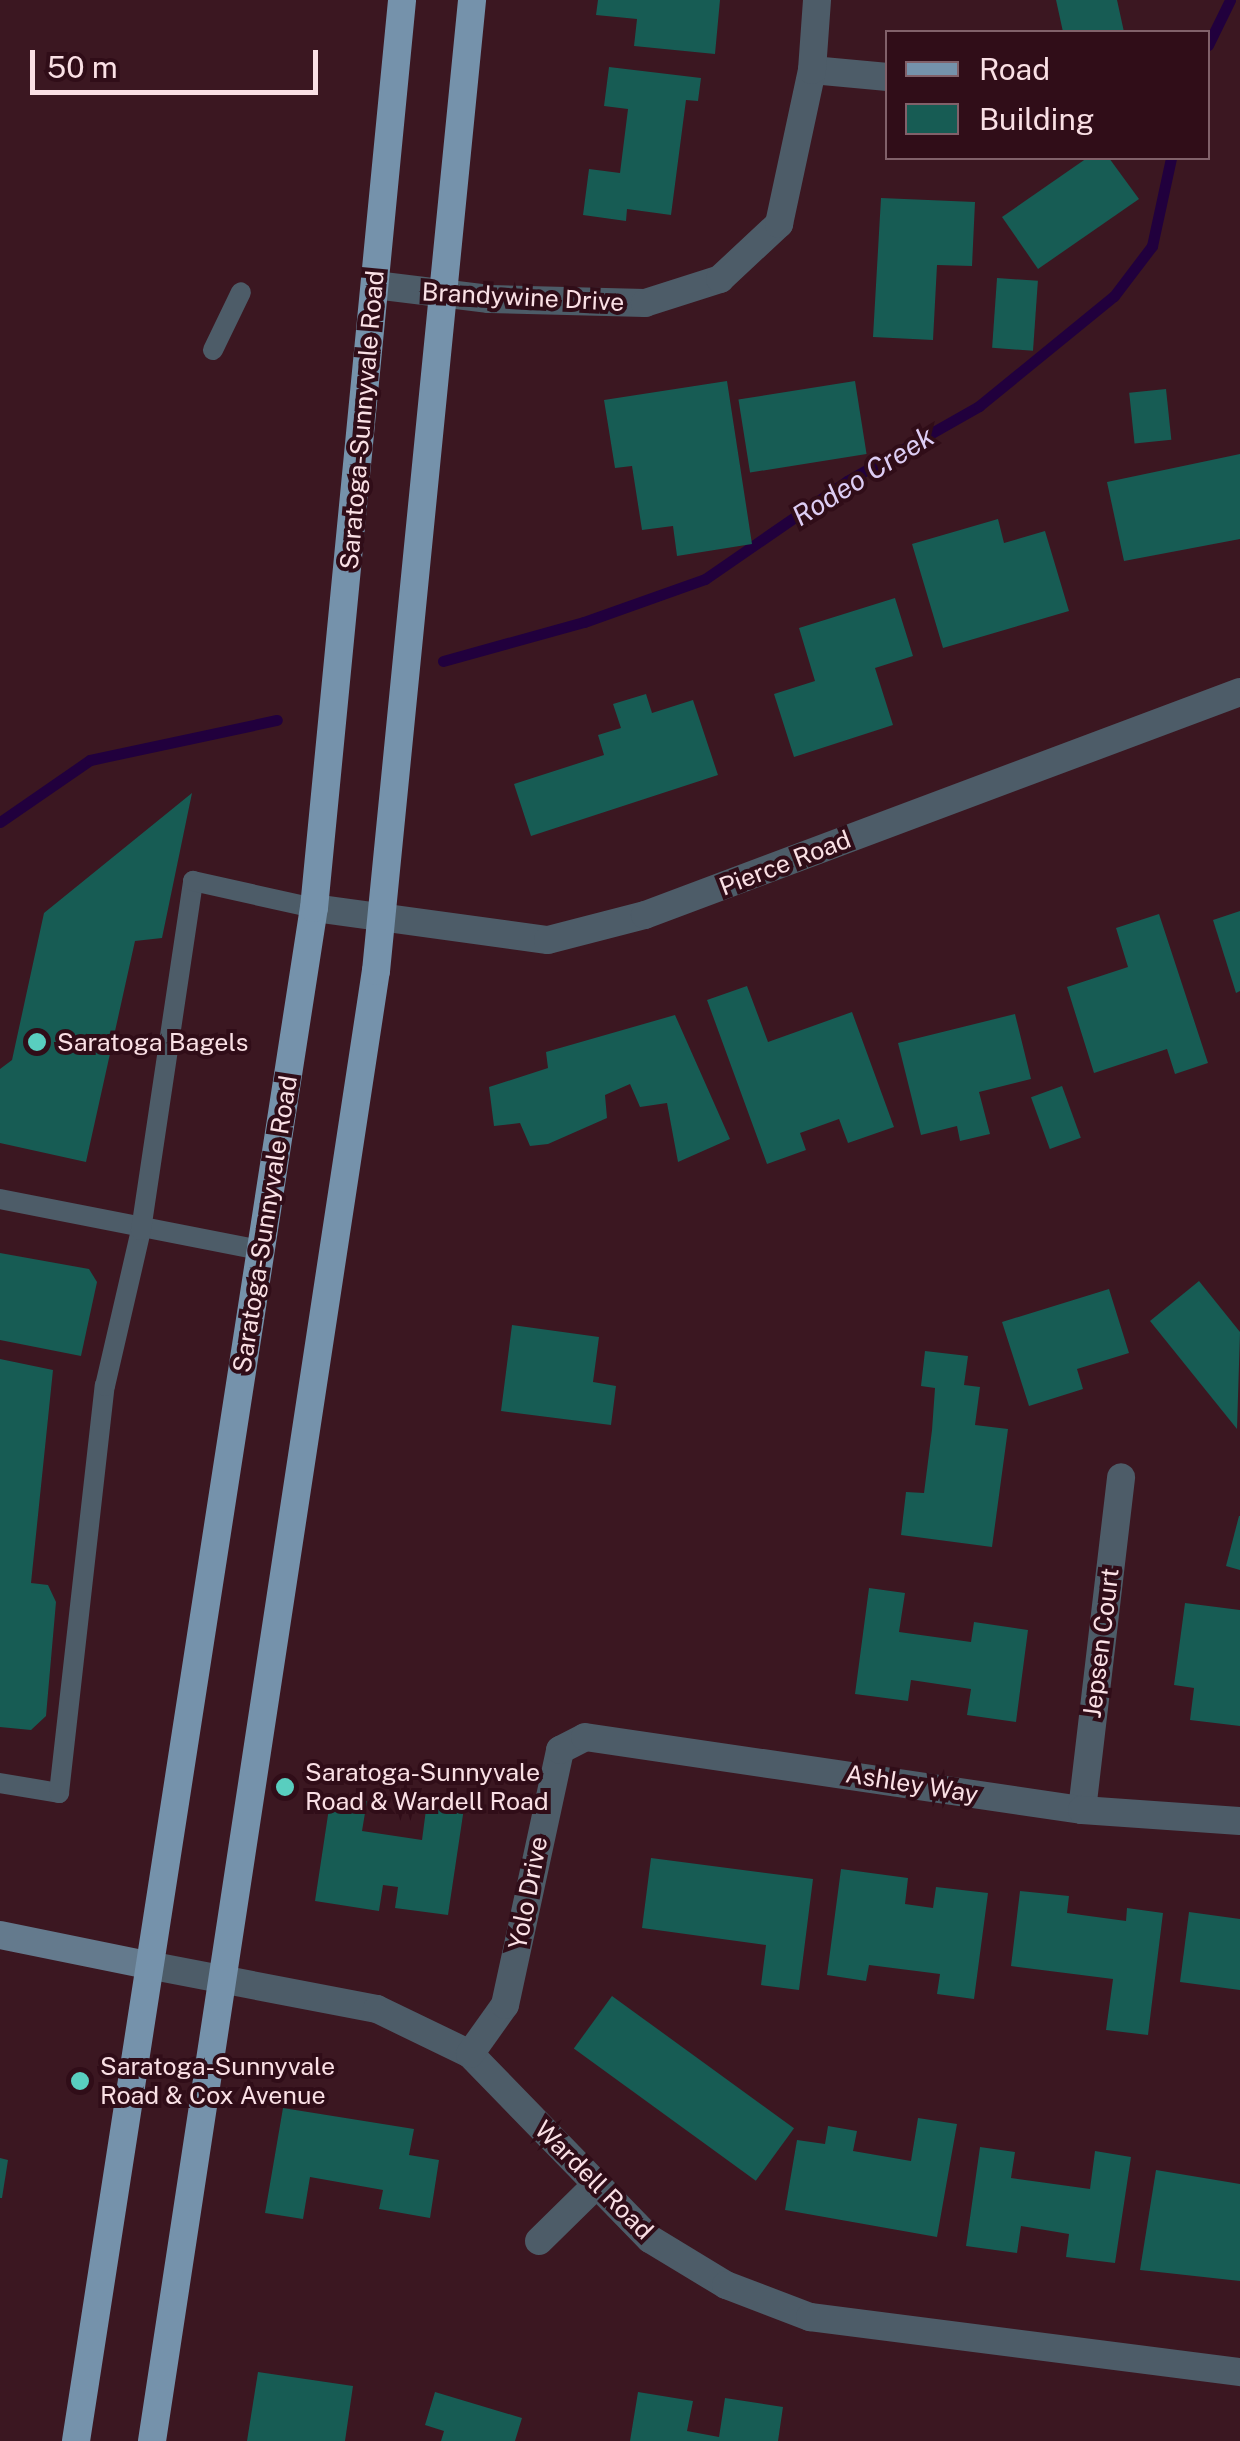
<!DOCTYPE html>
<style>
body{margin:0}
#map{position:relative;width:1240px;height:2441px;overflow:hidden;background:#3b1721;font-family:"Public Sans",sans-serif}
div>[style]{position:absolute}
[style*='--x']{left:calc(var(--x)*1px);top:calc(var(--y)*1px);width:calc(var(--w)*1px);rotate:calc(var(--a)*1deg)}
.stream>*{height:11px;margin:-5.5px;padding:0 5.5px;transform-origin:5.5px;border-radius:5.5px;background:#21003d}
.building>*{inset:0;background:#175c54;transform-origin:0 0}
.service>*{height:20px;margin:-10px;padding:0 10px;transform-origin:10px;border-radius:10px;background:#4d5c68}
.minor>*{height:28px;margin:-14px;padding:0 14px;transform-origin:14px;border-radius:14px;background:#4d5c68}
.tertiary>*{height:28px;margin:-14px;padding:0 14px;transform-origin:14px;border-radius:14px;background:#4d5c68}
.secondary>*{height:28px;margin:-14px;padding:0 14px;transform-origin:14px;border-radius:14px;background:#647a8d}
.primary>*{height:28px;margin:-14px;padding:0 14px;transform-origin:14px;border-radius:14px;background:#7592ab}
.dots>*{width:28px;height:28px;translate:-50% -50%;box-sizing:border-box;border:5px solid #300d18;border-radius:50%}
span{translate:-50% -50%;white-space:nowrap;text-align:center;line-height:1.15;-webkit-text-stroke:8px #300d18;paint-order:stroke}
.street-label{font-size:25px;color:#fae0e5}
.poi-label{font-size:25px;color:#fae0e5}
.left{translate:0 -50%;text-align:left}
.water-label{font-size:28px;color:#ddcdf4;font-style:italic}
.legend{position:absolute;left:885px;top:30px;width:325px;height:130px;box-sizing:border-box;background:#300d18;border:2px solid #81616a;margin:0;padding:12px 18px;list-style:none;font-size:30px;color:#fae0e5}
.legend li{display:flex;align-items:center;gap:20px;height:50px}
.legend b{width:50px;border:2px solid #81616a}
.scale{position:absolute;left:30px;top:50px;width:288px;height:45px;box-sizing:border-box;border:5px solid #fae0e5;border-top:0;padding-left:12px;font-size:30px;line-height:35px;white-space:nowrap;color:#fae0e5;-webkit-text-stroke:8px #300d18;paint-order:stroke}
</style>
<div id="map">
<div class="stream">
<div style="--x:1208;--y:45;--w:50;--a:-63.9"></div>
<div style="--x:443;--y:661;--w:146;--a:-15.5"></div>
<div style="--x:584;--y:622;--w:128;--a:-19.6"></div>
<div style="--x:705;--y:579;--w:173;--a:-34.6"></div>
<div style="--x:847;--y:481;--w:152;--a:-29.6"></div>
<div style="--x:979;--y:406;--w:174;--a:-39.2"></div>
<div style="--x:1114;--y:296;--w:63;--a:-52.8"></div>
<div style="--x:1152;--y:246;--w:90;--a:-77.8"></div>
<div style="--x:0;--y:822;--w:109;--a:-34.6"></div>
<div style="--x:90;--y:760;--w:191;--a:-12.1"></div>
</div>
<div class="building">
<div style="clip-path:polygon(598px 0,720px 0,715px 54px,634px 46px,637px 19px,596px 15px)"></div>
<div style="clip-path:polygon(1056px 0,1117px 0,1124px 32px,1063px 32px)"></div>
<div style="clip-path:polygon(609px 67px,701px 78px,698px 101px,686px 100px,671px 215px,627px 209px,626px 221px,583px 215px,589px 169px,620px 173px,628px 109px,604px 106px)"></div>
<div style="clip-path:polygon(1087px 158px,1109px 158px,1139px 199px,1038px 269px,1002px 217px)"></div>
<div style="clip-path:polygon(881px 198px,975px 202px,972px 266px,937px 265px,933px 340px,873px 337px)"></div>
<div style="left:997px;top:278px;width:41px;height:70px;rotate:4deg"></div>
<div style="clip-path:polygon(727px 381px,752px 544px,677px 556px,673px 526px,642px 530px,632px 466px,615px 468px,604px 400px)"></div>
<div style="left:855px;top:381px;width:74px;height:118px;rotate:81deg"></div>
<div style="left:1166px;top:389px;width:51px;height:37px;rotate:84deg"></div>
<div style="clip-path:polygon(1240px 454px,1240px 539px,1124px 561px,1107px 482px)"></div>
<div style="clip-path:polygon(998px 519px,1004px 543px,1045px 531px,1069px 611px,943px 648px,912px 544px)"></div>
<div style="clip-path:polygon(895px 598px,913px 656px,875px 668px,893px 725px,794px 757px,774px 694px,815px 681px,799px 628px)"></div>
<div style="clip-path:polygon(646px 694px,652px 713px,693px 700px,718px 775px,531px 836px,514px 784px,604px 755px,598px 735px,621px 728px,613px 704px)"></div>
<div style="clip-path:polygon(192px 793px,162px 938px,135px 941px,86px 1162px,0 1143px,0 1069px,12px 1060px,44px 913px)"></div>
<div style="clip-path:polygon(1240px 911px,1240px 991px,1236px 993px,1213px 920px)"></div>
<div style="clip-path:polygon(1159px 914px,1208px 1063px,1175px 1074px,1167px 1049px,1094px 1073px,1067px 987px,1128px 967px,1116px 928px)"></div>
<div style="clip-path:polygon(747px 986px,768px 1042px,852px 1012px,894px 1127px,848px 1143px,839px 1119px,800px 1133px,806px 1150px,767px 1164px,707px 1000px)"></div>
<div style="clip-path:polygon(1015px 1014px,1031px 1079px,979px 1092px,990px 1134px,960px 1141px,957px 1126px,921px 1135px,898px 1043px)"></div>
<div style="clip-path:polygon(675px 1015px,730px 1139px,678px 1162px,667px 1103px,640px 1107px,630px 1084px,605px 1095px,607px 1118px,548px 1144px,530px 1146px,520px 1123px,494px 1126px,489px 1087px,548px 1068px,546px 1052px)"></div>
<div style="left:1062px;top:1086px;width:55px;height:33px;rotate:70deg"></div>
<div style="clip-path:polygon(0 1253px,89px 1269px,97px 1282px,81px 1356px,0 1340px)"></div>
<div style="clip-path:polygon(1199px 1281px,1240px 1332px,1237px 1429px,1150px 1321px)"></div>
<div style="clip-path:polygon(1109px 1289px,1129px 1353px,1077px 1369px,1083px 1389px,1029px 1406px,1002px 1322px)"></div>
<div style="clip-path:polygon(512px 1325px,599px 1337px,593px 1382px,616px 1386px,611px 1425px,501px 1411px)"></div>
<div style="clip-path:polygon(925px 1351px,968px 1356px,964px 1385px,980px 1387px,975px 1425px,1008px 1429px,992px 1547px,901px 1535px,906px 1492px,924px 1493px,932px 1430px,935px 1388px,921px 1386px)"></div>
<div style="clip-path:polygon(0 1359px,53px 1370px,31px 1583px,48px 1585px,56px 1602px,46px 1716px,31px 1730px,0 1727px)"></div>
<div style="clip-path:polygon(1239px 1516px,1240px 1516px,1240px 1570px,1226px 1566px)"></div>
<div style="clip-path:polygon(869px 1588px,905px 1593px,899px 1632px,971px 1642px,974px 1622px,1028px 1630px,1016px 1722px,967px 1715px,971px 1689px,911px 1680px,908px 1701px,855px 1694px)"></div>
<div style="clip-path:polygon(1185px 1603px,1240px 1610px,1240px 1726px,1190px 1720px,1194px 1688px,1174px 1685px)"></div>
<div style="clip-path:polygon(331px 1795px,367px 1801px,362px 1831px,422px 1840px,427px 1802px,464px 1808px,448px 1915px,395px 1908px,398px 1887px,383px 1885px,379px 1911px,315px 1901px)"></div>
<div style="clip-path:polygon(651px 1858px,813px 1879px,799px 1990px,761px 1985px,766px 1945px,642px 1928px)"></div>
<div style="clip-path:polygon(841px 1869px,908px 1878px,905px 1904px,933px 1908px,936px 1887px,988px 1893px,974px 1999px,937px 1994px,940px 1974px,869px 1965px,866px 1981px,827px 1975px)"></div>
<div style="clip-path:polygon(1020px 1891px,1069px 1896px,1067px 1913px,1126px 1921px,1127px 1908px,1163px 1913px,1148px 2035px,1106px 2030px,1113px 1979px,1011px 1966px)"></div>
<div style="clip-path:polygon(1189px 1912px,1240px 1919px,1240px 1990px,1180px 1982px)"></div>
<div style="left:612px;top:1996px;width:225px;height:65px;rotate:36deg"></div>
<div style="clip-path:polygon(283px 2108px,414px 2129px,409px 2155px,439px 2160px,430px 2218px,379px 2209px,383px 2190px,310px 2177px,303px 2219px,265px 2213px)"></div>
<div style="clip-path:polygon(918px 2118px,957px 2124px,937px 2237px,785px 2210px,797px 2140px,825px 2144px,828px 2126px,857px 2131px,853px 2151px,911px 2161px)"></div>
<div style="clip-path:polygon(980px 2147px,1015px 2152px,1011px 2178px,1090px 2189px,1095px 2151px,1131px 2157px,1115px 2263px,1066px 2257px,1069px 2234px,1021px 2226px,1017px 2253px,966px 2246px)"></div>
<div style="clip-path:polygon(0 2158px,8px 2160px,2px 2198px,0 2198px)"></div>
<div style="clip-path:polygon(1156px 2170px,1240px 2184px,1240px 2281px,1140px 2270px)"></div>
<div style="clip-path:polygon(258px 2372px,353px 2386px,345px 2441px,247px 2441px)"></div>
<div style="clip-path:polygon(435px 2392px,522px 2418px,515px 2441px,441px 2441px,444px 2431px,425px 2425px)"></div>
<div style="clip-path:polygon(638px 2392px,693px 2401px,687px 2431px,719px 2437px,725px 2398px,783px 2407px,778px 2441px,630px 2441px)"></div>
</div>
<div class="service">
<div style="--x:213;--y:350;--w:64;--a:-64.2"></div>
<div style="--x:0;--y:1199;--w:266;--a:11.1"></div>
<div style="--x:0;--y:1783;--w:60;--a:9.6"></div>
<div style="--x:59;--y:1793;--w:410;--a:-83.6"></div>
<div style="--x:105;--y:1386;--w:160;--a:-77"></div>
<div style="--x:141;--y:1230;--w:353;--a:-81.5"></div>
<div style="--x:193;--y:881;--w:124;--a:12.6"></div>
</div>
<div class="minor">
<div style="--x:812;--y:70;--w:76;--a:5.3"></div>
<div style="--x:375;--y:285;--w:115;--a:7"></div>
<div style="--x:489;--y:299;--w:156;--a:1.5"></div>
<div style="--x:645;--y:303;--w:79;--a:-17.7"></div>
<div style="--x:720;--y:279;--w:81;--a:-43"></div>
<div style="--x:779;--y:224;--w:157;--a:-77.9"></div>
<div style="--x:812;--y:70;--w:70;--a:-85.9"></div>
<div style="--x:1082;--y:1810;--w:335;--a:-83.3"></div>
<div style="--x:148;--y:1965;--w:233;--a:10.9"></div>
<div style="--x:377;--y:2009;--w:103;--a:25.8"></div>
<div style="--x:470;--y:2054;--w:258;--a:45.8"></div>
<div style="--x:650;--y:2239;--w:89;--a:31.2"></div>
<div style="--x:726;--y:2285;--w:90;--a:20.9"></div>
<div style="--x:810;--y:2317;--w:434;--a:7.3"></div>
<div style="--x:470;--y:2054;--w:60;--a:-54.5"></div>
<div style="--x:505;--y:2005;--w:261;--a:-77.8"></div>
<div style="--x:560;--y:1750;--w:28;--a:-27"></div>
<div style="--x:585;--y:1737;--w:502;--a:8.36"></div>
<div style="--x:1082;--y:1810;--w:158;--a:4"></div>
<div style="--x:539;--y:2241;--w:81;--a:-44.5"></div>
</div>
<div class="tertiary">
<div style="--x:314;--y:908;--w:236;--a:7.8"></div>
<div style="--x:548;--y:940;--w:100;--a:-14.5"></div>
<div style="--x:645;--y:915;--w:635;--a:-20.55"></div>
</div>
<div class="secondary">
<div style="--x:0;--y:1935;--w:151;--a:11.5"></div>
</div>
<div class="primary">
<div style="--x:76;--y:2441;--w:1551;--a:-81.18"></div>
<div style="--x:314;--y:908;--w:912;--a:-84.46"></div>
<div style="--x:152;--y:2441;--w:1487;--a:-81.34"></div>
<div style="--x:376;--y:971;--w:976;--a:-84.35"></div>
</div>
<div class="dots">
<div style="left:37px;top:1042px;background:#59cebf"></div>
<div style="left:285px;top:1787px;background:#59cebf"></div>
<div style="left:80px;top:2081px;background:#59cebf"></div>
</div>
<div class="street-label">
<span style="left:523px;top:297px;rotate:3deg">Brandywine Drive</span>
<span style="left:362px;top:420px;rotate:-85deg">Saratoga-Sunnyvale Road</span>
<span style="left:785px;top:863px;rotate:-21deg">Pierce Road</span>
<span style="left:265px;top:1224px;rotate:-81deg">Saratoga-Sunnyvale Road</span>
<span style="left:1101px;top:1643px;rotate:-83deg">Jepsen Court</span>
<span style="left:912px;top:1784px;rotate:9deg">Ashley Way</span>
<span style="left:528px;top:1893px;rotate:-79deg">Yolo Drive</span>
<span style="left:594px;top:2180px;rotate:45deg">Wardell Road</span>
</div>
<div class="poi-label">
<span class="left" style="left:57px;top:1042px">Saratoga Bagels</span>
<span class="left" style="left:305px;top:1787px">Saratoga-Sunnyvale<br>Road &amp; Wardell Road</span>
<span class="left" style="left:100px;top:2081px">Saratoga-Sunnyvale<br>Road &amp; Cox Avenue</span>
</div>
<div class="water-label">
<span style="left:863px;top:476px;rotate:-32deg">Rodeo Creek</span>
</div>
<ul class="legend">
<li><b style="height:12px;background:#7592ab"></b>Road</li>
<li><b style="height:28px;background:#175c54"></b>Building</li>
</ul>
<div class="scale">50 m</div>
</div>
